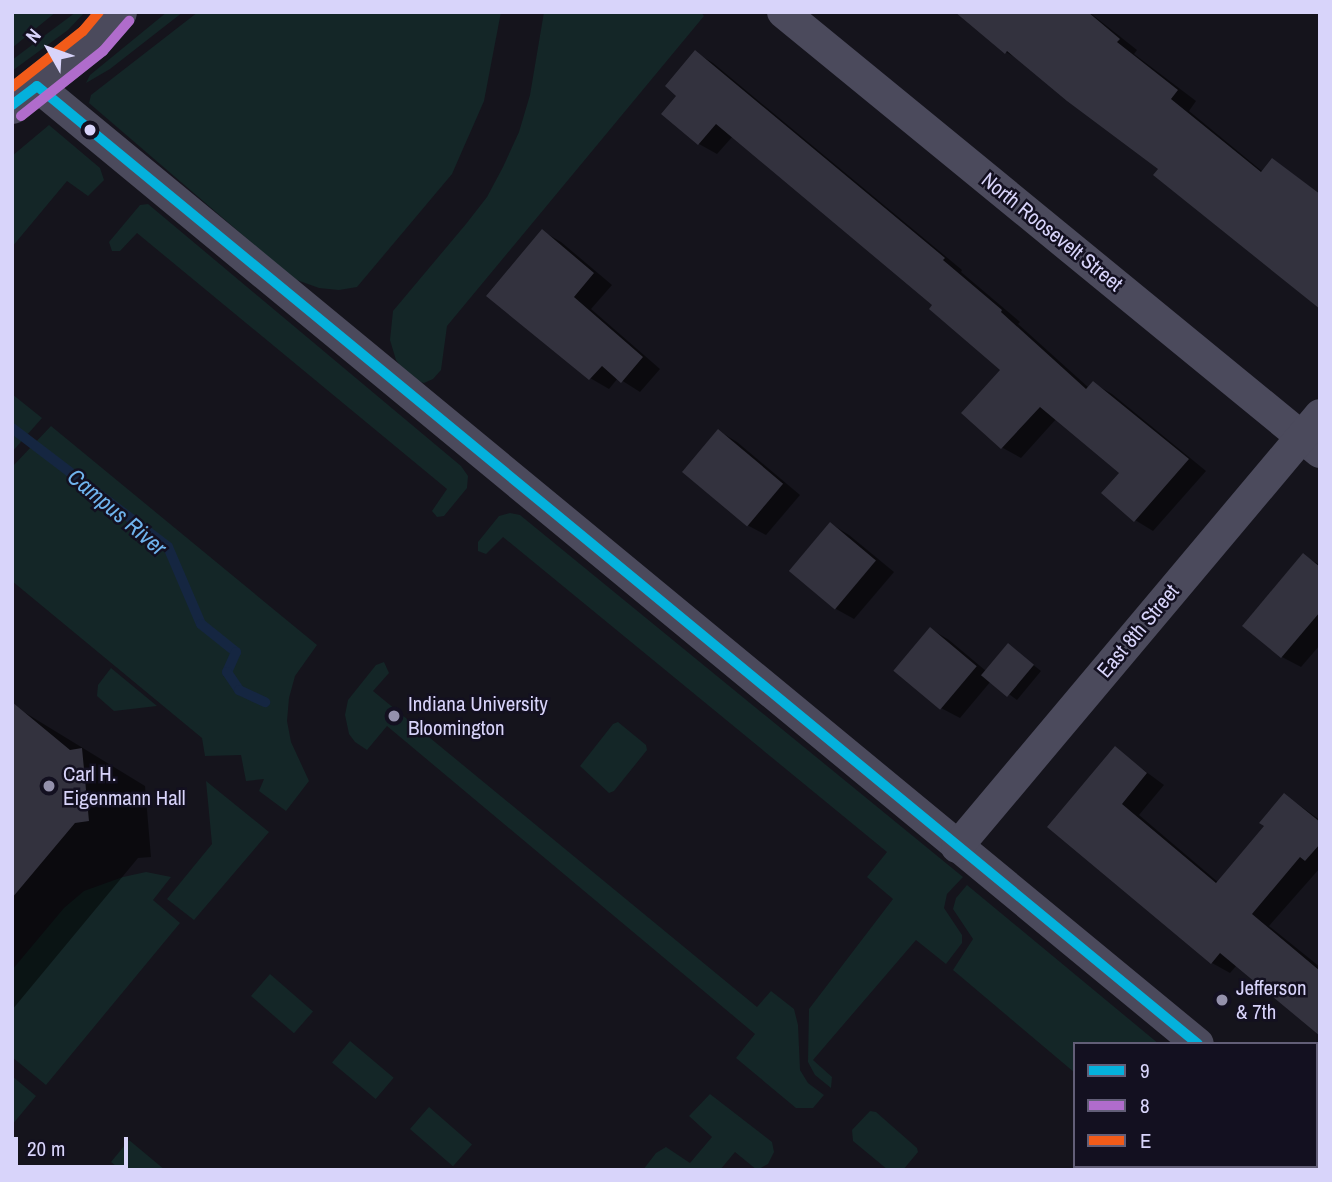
<!DOCTYPE html>
<style>
body{margin:0}
#map{position:relative;width:1332px;height:1182px;overflow:hidden;background:#15141c;font-family:"Archivo Narrow",sans-serif}
div>[style]{position:absolute}
[style*='--x']{left:calc(var(--x)*1px);top:calc(var(--y)*1px);width:calc(var(--w)*1px);rotate:calc(var(--a)*1deg)}
.green>*{inset:0;background:#142627;transform-origin:0 0}
.shadow>*{inset:0;background:#0007}
.stream>*{height:10px;margin:-5px;padding:0 5px;transform-origin:5px;border-radius:5px;background:#152641}
.building>*{inset:0;background:#33323e;transform-origin:0 0}
.minor>*{height:32px;margin:-16px;padding:0 16px;transform-origin:16px;border-radius:16px;background:#4b4a5c}
.tertiary>*{height:38px;margin:-19px;padding:0 19px;transform-origin:19px;border-radius:19px;background:#4b4a5c}
.bus-1>*{height:10px;margin:-5px;padding:0 5px;transform-origin:5px;border-radius:5px;background:#04b1dc}
.bus-2>*{height:10px;margin:-5px;padding:0 5px;transform-origin:5px;border-radius:5px;background:#b06ccc}
.bus-3>*{height:10px;margin:-5px;padding:0 5px;transform-origin:5px;border-radius:5px;background:#f25b19}
.dots>*{width:19px;height:19px;translate:-50% -50%;box-sizing:border-box;border:4px solid #131020;border-radius:50%}
span{translate:-50% -50%;white-space:nowrap;text-align:center;line-height:1.15;-webkit-text-stroke:5px #131020;paint-order:stroke}
.street-label{font-size:21px;color:#d8d4fa}
.poi-label{font-size:21px;color:#d8d4fa}
.left{translate:0 -50%;text-align:left}
.water-label{font-size:23px;color:#6fb3ed;font-style:italic}
.frame{position:absolute;inset:0;border:14px solid #d8d4fa;pointer-events:none}
.legend{position:absolute;left:1073px;top:1042px;width:245px;height:126px;box-sizing:border-box;background:#131020;border:2px solid #625e77;margin:0;padding:9px 12px;list-style:none;font-size:21px;color:#d8d4fa}
.legend li{display:flex;align-items:center;gap:14px;height:35px}
.legend b{width:35px;border:2px solid #625e77}
.north{position:absolute;left:14px;top:14px;width:70px;height:70px;-webkit-text-stroke:5px #131020;paint-order:stroke;rotate:310deg;font-size:19px;font-weight:700;line-height:28px;text-align:center;color:#d8d4fa}
.north::after{content:'';display:block;margin:auto;width:24px;height:32px;background:#d8d4fa;clip-path:polygon(50% 0,100% 100%,50% 72%,0 100%)}
.scale{position:absolute;left:14px;top:1137px;width:114px;height:32px;box-sizing:border-box;border:4px solid #d8d4fa;border-top:0;padding-left:9px;font-size:21px;line-height:24px;white-space:nowrap;color:#d8d4fa;-webkit-text-stroke:5px #131020;paint-order:stroke}
</style>
<div id="map">
<div class="green">
<div style="clip-path:polygon(12px 12px,56px 12px,12px 48px)"></div>
<div style="clip-path:polygon(76px 12px,85px 12px,68px 30px,12px 71px,12px 60px)"></div>
<div style="clip-path:polygon(167px 12px,183px 12px,110px 69px,86px 83px,90px 75px)"></div>
<div style="clip-path:polygon(198px 12px,501px 12px,484px 101px,452px 174px,357px 287px,339px 290px,319px 288px,294px 279px,89px 103px,91px 95px)"></div>
<div style="clip-path:polygon(544px 12px,701px 12px,704px 16px,447px 326px,441px 370px,433px 379px,424px 383px,411px 379px,396px 360px,390px 340px,393px 311px,466px 224px,487px 197px,503px 167px,519px 132px,530px 95px)"></div>
<div style="clip-path:polygon(49px 125px,100px 168px,104px 180px,88px 196px,67px 181px,12px 247px,12px 156px)"></div>
<div style="clip-path:polygon(148px 204px,461px 466px,468px 476px,467px 488px,444px 516px,437px 517px,432px 511px,447px 489px,137px 233px,120px 251px,112px 251px,109px 242px,140px 205px)"></div>
<div style="clip-path:polygon(12px 394px,42px 418px,12px 452px)"></div>
<div style="clip-path:polygon(51px 426px,317px 645px,295px 676px,289px 698px,287px 721px,291px 742px,309px 781px,286px 811px,259px 791px,264px 779px,246px 781px,241px 755px,205px 756px,202px 738px,12px 581px,12px 467px)"></div>
<div style="clip-path:polygon(510px 513px,520px 515px,963px 877px,947px 894px,944px 908px,962px 935px,962px 943px,946px 964px,916px 940px,813px 1060px,832px 1077px,831px 1088px,815px 1075px,808px 1062px,809px 1009px,893px 899px,867px 877px,887px 852px,503px 537px,486px 554px,478px 551px,478px 542px,499px 516px)"></div>
<div style="clip-path:polygon(384px 662px,389px 673px,373px 691px,757px 1007px,771px 991px,794px 1009px,798px 1025px,800px 1070px,808px 1083px,824px 1095px,813px 1108px,796px 1108px,736px 1058px,755px 1034px,387px 726px,367px 750px,355px 742px,349px 734px,345px 715px,348px 700px,376px 665px)"></div>
<div style="clip-path:polygon(111px 668px,157px 706px,114px 711px,97px 696px,98px 685px)"></div>
<div style="clip-path:polygon(618px 722px,646px 745px,647px 750px,614px 791px,609px 793px,580px 766px,613px 724px)"></div>
<div style="clip-path:polygon(206px 781px,269px 832px,194px 920px,167px 899px,212px 844px)"></div>
<div style="clip-path:polygon(146px 872px,171px 877px,153px 900px,180px 923px,46px 1085px,12px 1057px,12px 970px,64px 908px,84px 891px,123px 877px)"></div>
<div style="clip-path:polygon(967px 885px,1159px 1044px,1075px 1044px,1075px 1073px,953px 970px,973px 939px,953px 909px,956px 898px)"></div>
<div style="left:270px;top:974px;width:57px;height:29px;rotate:41deg"></div>
<div style="left:350px;top:1041px;width:57px;height:28px;rotate:40deg"></div>
<div style="clip-path:polygon(12px 1076px,36px 1096px,12px 1125px)"></div>
<div style="clip-path:polygon(710px 1094px,772px 1142px,774px 1152px,768px 1164px,757px 1170px,735px 1152px,720px 1170px,643px 1170px,656px 1153px,666px 1147px,690px 1163px,712px 1137px,689px 1116px)"></div>
<div style="left:429px;top:1107px;width:57px;height:29px;rotate:41deg"></div>
<div style="clip-path:polygon(870px 1111px,876px 1112px,917px 1148px,918px 1152px,903px 1170px,888px 1170px,853px 1141px,852px 1130px)"></div>
<div style="clip-path:polygon(129px 1140px,165px 1170px,121px 1170px,111px 1162px)"></div>
<div style="left:1205px;top:1166px;width:86px;height:4px"></div>
</div>
<div class="shadow">
<div style="clip-path:polygon(958px 12px,1089px 12px,1137px 50px,1134px 54px,1196px 101px,1189px 111px,1263px 172px,1273px 160px,1320px 194px,1160px 169px,1024px 63px,1006px 52px)"></div>
<div style="clip-path:polygon(695px 52px,713px 63px,962px 270px,961px 272px,1020px 322px,1018px 324px,1089px 388px,1093px 383px,1112px 394px,1206px 471px,1153px 531px,1135px 520px,1121px 473px,1057px 418px,1021px 458px,1003px 448px,964px 413px,1003px 369px,934px 305px,733px 136px,717px 154px,699px 144px,679px 95px)"></div>
<div style="clip-path:polygon(542px 231px,561px 242px,612px 285px,591px 309px,660px 369px,640px 392px,618px 378px,609px 389px,590px 378px)"></div>
<div style="clip-path:polygon(719px 431px,737px 442px,800px 495px,766px 535px,747px 525px,684px 472px)"></div>
<div style="clip-path:polygon(831px 524px,849px 535px,894px 572px,854px 619px,836px 609px,792px 571px)"></div>
<div style="clip-path:polygon(1303px 556px,1320px 565px,1320px 645px,1301px 667px,1282px 657px,1245px 625px)"></div>
<div style="clip-path:polygon(931px 629px,949px 640px,986px 671px,1008px 645px,1041px 671px,1017px 700px,991px 681px,960px 718px,941px 708px,897px 670px)"></div>
<div style="clip-path:polygon(19px 709px,145px 786px,151px 857px,138px 858px,12px 1010px,12px 710px)"></div>
<div style="clip-path:polygon(1115px 749px,1164px 785px,1139px 815px,1219px 883px,1266px 826px,1285px 795px,1320px 820px,1320px 868px,1269px 926px,1320px 967px,1320px 1034px,1237px 965px,1230px 973px,1212px 963px,1049px 827px)"></div>
</div>
<div class="stream">
<div style="--x:12;--y:428;--w:196;--a:37.3"></div>
<div style="--x:168;--y:547;--w:84;--a:66.8"></div>
<div style="--x:201;--y:624;--w:45;--a:38.7"></div>
<div style="--x:236;--y:652;--w:22;--a:114"></div>
<div style="--x:227;--y:672;--w:22;--a:56"></div>
<div style="--x:239;--y:690;--w:29;--a:25"></div>
</div>
<div class="building">
<div style="clip-path:polygon(955px 12px,1088px 12px,1120px 39px,1117px 42px,1178px 90px,1171px 99px,1261px 172px,1272px 158px,1320px 194px,1320px 309px,1153px 175px,1158px 169px,1067px 101px,1007px 51px,1005px 54px)"></div>
<div style="clip-path:polygon(695px 50px,945px 258px,943px 260px,1002px 310px,1001px 312px,1086px 389px,1093px 381px,1189px 459px,1134px 522px,1101px 493px,1119px 473px,1040px 407px,1001px 449px,961px 413px,1000px 370px,929px 309px,932px 305px,716px 124px,698px 145px,661px 114px,676px 96px,665px 86px)"></div>
<div style="clip-path:polygon(542px 229px,594px 273px,574px 297px,643px 357px,621px 383px,602px 366px,589px 380px,486px 296px)"></div>
<div style="left:718px;top:429px;width:85px;height:56px;rotate:40deg"></div>
<div style="left:830px;top:522px;width:60px;height:64px;rotate:40deg"></div>
<div style="clip-path:polygon(1303px 553px,1320px 567px,1320px 612px,1281px 658px,1242px 626px)"></div>
<div style="left:930px;top:627px;width:61px;height:57px;rotate:40deg"></div>
<div style="left:1008px;top:643px;width:34px;height:42px;rotate:40deg"></div>
<div style="clip-path:polygon(12px 702px,70px 750px,82px 748px,89px 821px,75px 823px,12px 898px)"></div>
<div style="clip-path:polygon(1115px 746px,1147px 773px,1122px 804px,1216px 883px,1264px 826px,1259px 823px,1284px 793px,1320px 822px,1320px 844px,1305px 861px,1300px 857px,1252px 914px,1320px 971px,1320px 1036px,1220px 953px,1211px 964px,1047px 827px)"></div>
</div>
<div class="minor">
<div style="--x:783;--y:12;--w:694;--a:39.33"></div>
<div style="--x:37;--y:86;--w:1505;--a:39.53"></div>
<div style="--x:957;--y:847;--w:564;--a:-49.96"></div>
<div style="--x:1316;--y:1140;--w:5;--a:37"></div>
</div>
<div class="tertiary">
<div style="--x:12;--y:105;--w:103;--a:-38.3"></div>
<div style="--x:93;--y:41;--w:38;--a:-49"></div>
</div>
<div class="bus-1">
<div style="--x:12;--y:105;--w:31;--a:-37"></div>
<div style="--x:37;--y:86;--w:1505;--a:39.53"></div>
</div>
<div class="bus-2">
<div style="--x:21;--y:116;--w:105;--a:-38.4"></div>
<div style="--x:103;--y:51;--w:40;--a:-49"></div>
</div>
<div class="bus-3">
<div style="--x:12;--y:87;--w:90;--a:-38.3"></div>
<div style="--x:83;--y:31;--w:25;--a:-50"></div>
</div>
<div class="dots">
<div style="left:90px;top:130px;background:#d8d4fa"></div>
<div style="left:394px;top:716px;background:#9491ac"></div>
<div style="left:49px;top:786px;background:#9491ac"></div>
<div style="left:1222px;top:1000px;background:#9491ac"></div>
</div>
<div class="street-label">
<span style="left:1052px;top:232px;rotate:39deg">North Roosevelt Street</span>
<span style="left:1138px;top:631px;rotate:-50deg">East 8th Street</span>
</div>
<div class="poi-label">
<span class="left" style="left:408px;top:716px">Indiana University<br>Bloomington</span>
<span class="left" style="left:63px;top:786px">Carl H.<br>Eigenmann Hall</span>
<span class="left" style="left:1236px;top:1000px">Jefferson<br>&amp; 7th</span>
</div>
<div class="water-label">
<span style="left:117px;top:512px;rotate:40deg">Campus River</span>
</div>
<div class="frame"></div>
<ul class="legend">
<li><b style="height:9px;background:#04b1dc"></b>9</li>
<li><b style="height:9px;background:#b06ccc"></b>8</li>
<li><b style="height:9px;background:#f25b19"></b>E</li>
</ul>
<div class="north">N</div>
<div class="scale">20 m</div>
</div>
